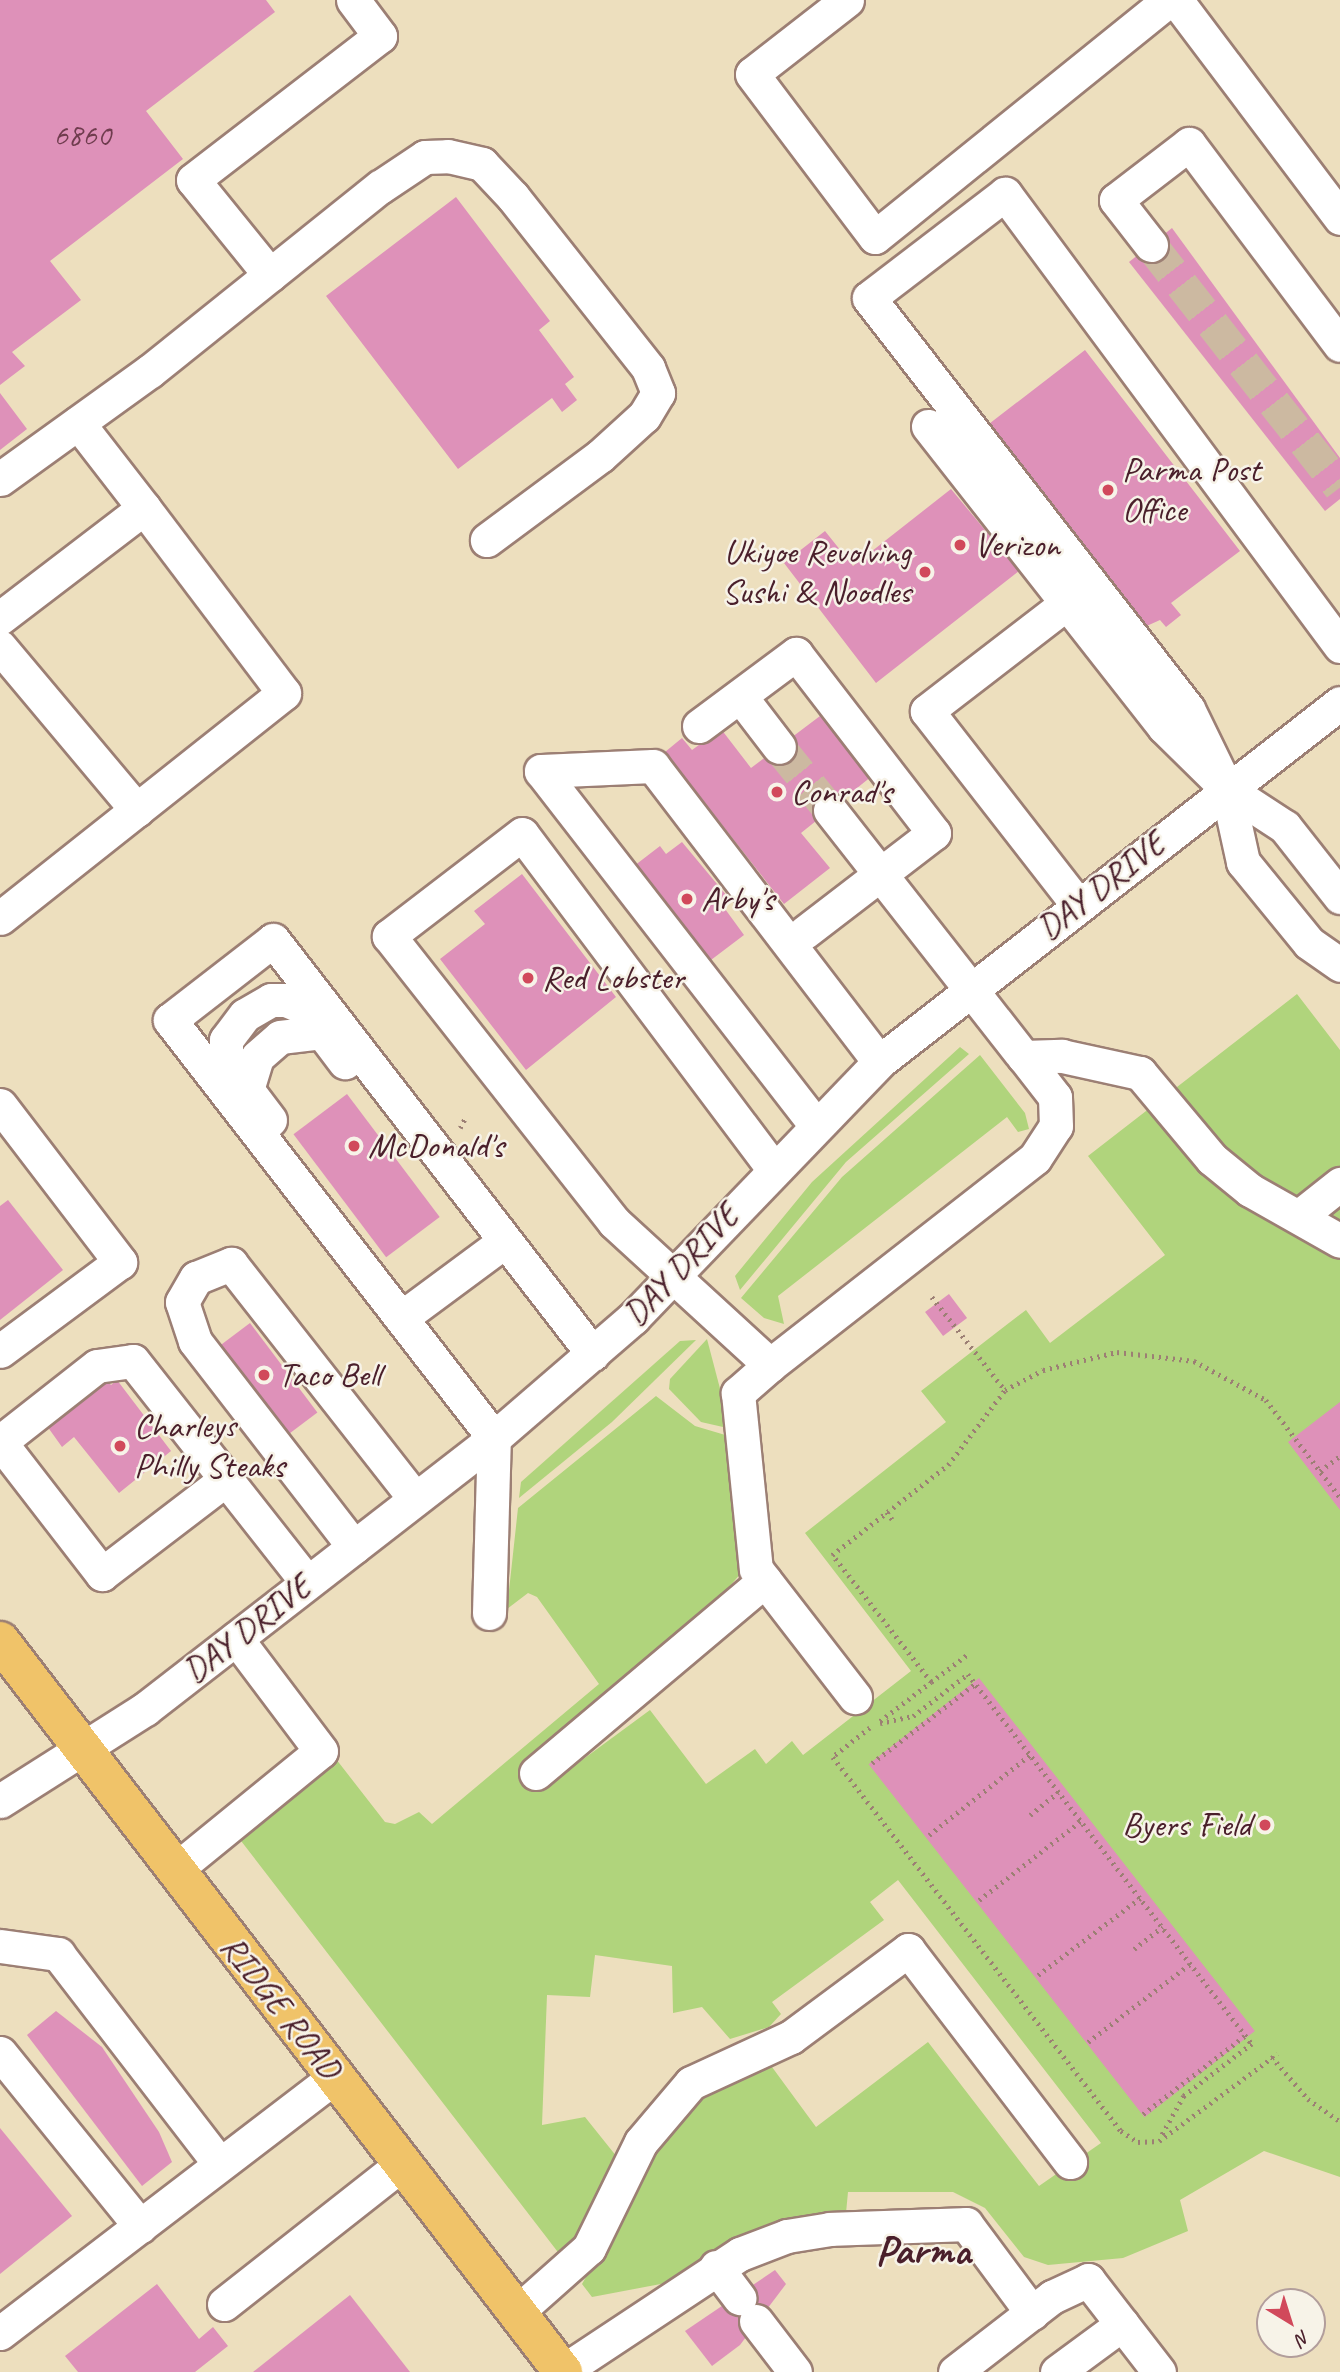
<!DOCTYPE html>
<style>
body{margin:0}
#map{position:relative;width:1340px;height:2372px;overflow:hidden;background:#eddfbe;font-family:Caveat,sans-serif}
div>[style]{position:absolute}
[style*='--x']{left:calc(var(--x)*1px);top:calc(var(--y)*1px);width:calc(var(--w)*1px);rotate:calc(var(--a)*1deg)}
.green>*{inset:0;background:#b0d47c}
.building>*{inset:0;background:#de91b9;transform-origin:0 0}
.minor-tunnel>*{height:33px;margin-top:-16.5px;transform-origin:0;background:repeating-linear-gradient(90deg,#ccb9a1 0 33px,transparent 0 50px)}
.path>*{height:4.5px;margin-top:-2.25px;transform-origin:0;background:repeating-linear-gradient(90deg,#9c7f74 0 2px,transparent 0 7px)}
.roads{filter:drop-shadow(2px 0 #9c7f74) drop-shadow(-2px 0 #9c7f74) drop-shadow(0 2px #9c7f74) drop-shadow(0 -2px #9c7f74)}
.minor>*{height:33px;margin:-16.5px;padding:0 16.5px;transform-origin:16.5px;border-radius:16.5px;background:#fff}
.major>*{height:38px;margin:-19px;padding:0 19px;transform-origin:19px;border-radius:19px;background:#f0c369}
.dots>*{width:19px;height:19px;translate:-50% -50%;box-sizing:border-box;border:4px solid #f7f3e8;border-radius:50%}
span{translate:-50% -50%;white-space:nowrap;text-align:center;line-height:1.15;-webkit-text-stroke:5px #f7f3e8;paint-order:stroke}
.number-label{font-size:32px;color:#6f3c4e}
.number-label span{-webkit-text-stroke-width:0}
.poi-label{font-size:35px;color:#4a1f2b}
.left{translate:0 -50%;text-align:left}
.right{translate:-100% -50%;text-align:right}
.street-label{font-size:35px;color:#4a1f2b}
.district-label{font-size:42px;color:#4a1f2b;font-weight:700}
.north{position:absolute;left:1256px;top:2288px;width:70px;height:70px;box-sizing:border-box;background:#f7f3e8;border:2px solid #b29e9c;border-radius:50%;rotate:142deg;font-size:19px;font-weight:700;line-height:28px;text-align:center;color:#4a1f2b}
.north::after{content:'';display:block;margin:auto;width:24px;height:32px;background:#d1495b;clip-path:polygon(50% 0,100% 100%,50% 72%,0 100%)}
</style>
<div id="map">
<div class="green">
<div style="clip-path:polygon(1297px 994px,1340px 1050px,1340px 2177px,1264px 2151px,1180px 2200px,1188px 2231px,1123px 2258px,1048px 2265px,1024px 2257px,985px 2208px,953px 2192px,848px 2192px,846px 2213px,666px 2283px,592px 2297px,582px 2284px,672px 2127px,709px 2089px,755px 2066px,772px 2067px,816px 2127px,928px 2042px,1039px 2186px,1101px 2143px,898px 1880px,870px 1902px,884px 1920px,772px 2002px,781px 2014px,769px 2027px,730px 2039px,702px 2007px,673px 2013px,672px 1966px,595px 1955px,590px 1997px,547px 1995px,542px 2125px,585px 2117px,617px 2157px,564px 2260px,238px 1837px,336px 1759px,385px 1822px,395px 1824px,419px 1812px,432px 1824px,599px 1684px,537px 1597px,528px 1593px,507px 1609px,518px 1508px,656px 1396px,695px 1426px,732px 1437px,741px 1573px,719px 1599px,520px 1770px,540px 1791px,650px 1710px,706px 1784px,755px 1749px,766px 1764px,792px 1741px,803px 1755px,911px 1671px,805px 1533px,946px 1422px,921px 1391px,1005px 1326px,1026px 1310px,1050px 1343px,1165px 1255px,1088px 1156px)"></div>
<div style="clip-path:polygon(960px 1047px,969px 1054px,846px 1162px,740px 1290px,735px 1276px,812px 1182px)"></div>
<div style="clip-path:polygon(980px 1055px,1025px 1113px,1029px 1129px,1018px 1132px,1007px 1117px,778px 1296px,784px 1324px,764px 1318px,741px 1298px,842px 1177px)"></div>
<div style="clip-path:polygon(707px 1339px,729px 1423px,723px 1427px,701px 1422px,669px 1389px,670px 1379px)"></div>
<div style="clip-path:polygon(696px 1340px,612px 1422px,519px 1498px,521px 1482px,680px 1341px)"></div>
</div>
<div class="building">
<div style="clip-path:polygon(0 0,266px 0,275px 12px,146px 111px,183px 159px,50px 261px,81px 300px,12px 352px,25px 366px,0 385px)"></div>
<div style="clip-path:polygon(456px 197px,550px 321px,539px 330px,574px 377px,565px 384px,577px 400px,562px 412px,552px 398px,458px 469px,326px 296px)"></div>
<div style="clip-path:polygon(1172px 228px,1340px 458px,1340px 499px,1325px 511px,1129px 262px)"></div>
<div style="clip-path:polygon(1085px 350px,1240px 551px,1171px 603px,1181px 615px,1166px 627px,1160px 620px,1140px 629px,985px 427px)"></div>
<div style="clip-path:polygon(0 393px,27px 429px,0 450px)"></div>
<div style="clip-path:polygon(951px 489px,1019px 571px,876px 683px,784px 563px,825px 531px,853px 566px)"></div>
<div style="clip-path:polygon(824px 713px,872px 776px,801px 833px,830px 868px,784px 904px,665px 752px,682px 738px,692px 750px,721px 729px,751px 768px)"></div>
<div style="clip-path:polygon(682px 842px,727px 896px,720px 902px,744px 935px,707px 963px,634px 866px,660px 846px,666px 854px)"></div>
<div style="clip-path:polygon(522px 874px,616px 997px,526px 1070px,440px 959px,485px 924px,474px 911px)"></div>
<div style="left:347px;top:1094px;width:154px;height:67px;rotate:53deg"></div>
<div style="clip-path:polygon(8px 1200px,63px 1270px,0 1320px,0 1206px)"></div>
<div style="left:949px;top:1294px;width:30px;height:30px;rotate:53deg"></div>
<div style="left:250px;top:1323px;width:112px;height:42px;rotate:53deg"></div>
<div style="clip-path:polygon(106px 1379px,111px 1385px,117px 1380px,171px 1451px,119px 1493px,74px 1437px,62px 1447px,47px 1426px)"></div>
<div style="clip-path:polygon(1340px 1402px,1340px 1510px,1288px 1442px)"></div>
<div style="left:979px;top:1678px;width:448px;height:140px;rotate:52deg"></div>
<div style="clip-path:polygon(56px 2011px,102px 2047px,159px 2132px,172px 2162px,142px 2186px,27px 2035px)"></div>
<div style="clip-path:polygon(0 2128px,72px 2216px,0 2274px)"></div>
<div style="clip-path:polygon(775px 2270px,786px 2284px,740px 2345px,712px 2366px,685px 2331px)"></div>
<div style="clip-path:polygon(157px 2284px,199px 2339px,213px 2327px,228px 2346px,195px 2372px,78px 2372px,65px 2356px)"></div>
<div style="clip-path:polygon(350px 2295px,410px 2372px,253px 2372px)"></div>
</div>
<div class="minor-tunnel">
<div style="--x:1151;--y:245;--w:307;--a:52"></div>
<div style="--x:779;--y:747;--w:81;--a:51"></div>
</div>
<div class="path">
<div style="--x:460;--y:1128;--w:11;--a:-63"></div>
<div style="--x:474;--y:1149;--w:13;--a:-63"></div>
<div style="--x:932;--y:1297;--w:118;--a:51.9"></div>
<div style="--x:1320;--y:1471;--w:25;--a:-37"></div>
<div style="--x:887;--y:1512;--w:9;--a:54"></div>
<div style="--x:931;--y:1682;--w:46;--a:-37.1"></div>
<div style="--x:880;--y:1721;--w:64;--a:-37.4"></div>
<div style="--x:931;--y:1682;--w:161;--a:-127.9"></div>
<div style="--x:832;--y:1555;--w:147;--a:-37.8"></div>
<div style="--x:948;--y:1465;--w:94;--a:-52.8"></div>
<div style="--x:1005;--y:1390;--w:43;--a:-27.8"></div>
<div style="--x:1043;--y:1370;--w:76;--a:-13.7"></div>
<div style="--x:1117;--y:1352;--w:78;--a:6.7"></div>
<div style="--x:1194;--y:1361;--w:82;--a:28.4"></div>
<div style="--x:1266;--y:1400;--w:122;--a:52.7"></div>
<div style="--x:880;--y:1723;--w:34;--a:-12"></div>
<div style="--x:913;--y:1716;--w:69;--a:-37.4"></div>
<div style="--x:968;--y:1674;--w:466;--a:52.5"></div>
<div style="--x:1252;--y:2044;--w:86;--a:142.6"></div>
<div style="--x:1184;--y:2096;--w:47;--a:119.3"></div>
<div style="--x:870;--y:1728;--w:47;--a:141.9"></div>
<div style="--x:833;--y:1757;--w:472;--a:52.4"></div>
<div style="--x:1121;--y:2131;--w:20;--a:33"></div>
<div style="--x:1138;--y:2142;--w:21;--a:-3"></div>
<div style="--x:1159;--y:2141;--w:147;--a:-36.4"></div>
<div style="--x:872;--y:1763;--w:130;--a:-37.5"></div>
<div style="--x:1030;--y:1815;--w:36;--a:-39"></div>
<div style="--x:929;--y:1835;--w:129;--a:-38.4"></div>
<div style="--x:979;--y:1900;--w:129;--a:-37.8"></div>
<div style="--x:1134;--y:1949;--w:36;--a:-38"></div>
<div style="--x:1038;--y:1975;--w:128;--a:-37"></div>
<div style="--x:1088;--y:2042;--w:128;--a:-37.4"></div>
<div style="--x:1272;--y:2057;--w:55;--a:49.4"></div>
<div style="--x:1308;--y:2099;--w:39;--a:35"></div>
<div style="--x:1143;--y:2114;--w:130;--a:-37.5"></div>
</div>
<div class="roads">
<div class="minor">
<div style="--x:847;--y:0;--w:120;--a:142.1"></div>
<div style="--x:752;--y:74;--w:204;--a:53"></div>
<div style="--x:875;--y:237;--w:378;--a:-38.9"></div>
<div style="--x:1176;--y:0;--w:273;--a:53"></div>
<div style="--x:1151;--y:245;--w:57;--a:-127.9"></div>
<div style="--x:1116;--y:200;--w:92;--a:-37.5"></div>
<div style="--x:1189;--y:144;--w:251;--a:53.1"></div>
<div style="--x:270;--y:275;--w:122;--a:-129"></div>
<div style="--x:193;--y:180;--w:236;--a:-37.6"></div>
<div style="--x:380;--y:36;--w:45;--a:-126.9"></div>
<div style="--x:78;--y:423;--w:108;--a:52.2"></div>
<div style="--x:928;--y:426;--w:382;--a:51.9"></div>
<div style="--x:1164;--y:727;--w:88;--a:44.5"></div>
<div style="--x:1227;--y:789;--w:69;--a:33.2"></div>
<div style="--x:1285;--y:827;--w:89;--a:51.8"></div>
<div style="--x:0;--y:479;--w:185;--a:-35.8"></div>
<div style="--x:150;--y:371;--w:295;--a:-38.7"></div>
<div style="--x:380;--y:187;--w:54;--a:-33.7"></div>
<div style="--x:425;--y:157;--w:23;--a:-2"></div>
<div style="--x:448;--y:156;--w:35;--a:13"></div>
<div style="--x:482;--y:164;--w:45;--a:46.8"></div>
<div style="--x:513;--y:197;--w:218;--a:51.7"></div>
<div style="--x:648;--y:368;--w:27;--a:68"></div>
<div style="--x:658;--y:393;--w:27;--a:121"></div>
<div style="--x:644;--y:416;--w:59;--a:137.7"></div>
<div style="--x:600;--y:456;--w:141;--a:143.4"></div>
<div style="--x:1067;--y:603;--w:177;--a:142.4"></div>
<div style="--x:927;--y:711;--w:244;--a:52.1"></div>
<div style="--x:0;--y:618;--w:181;--a:-37.4"></div>
<div style="--x:144;--y:508;--w:232;--a:52.9"></div>
<div style="--x:284;--y:693;--w:362;--a:141.6"></div>
<div style="--x:1340;--y:646;--w:563;--a:-126.54"></div>
<div style="--x:1005;--y:194;--w:171;--a:142.6"></div>
<div style="--x:869;--y:298;--w:520;--a:52.18"></div>
<div style="--x:1188;--y:709;--w:89;--a:64"></div>
<div style="--x:1227;--y:789;--w:75;--a:77.6"></div>
<div style="--x:1243;--y:862;--w:104;--a:50.8"></div>
<div style="--x:1309;--y:943;--w:38;--a:35"></div>
<div style="--x:0;--y:647;--w:213;--a:50"></div>
<div style="--x:740;--y:696;--w:64;--a:52.6"></div>
<div style="--x:699;--y:726;--w:121;--a:-36.6"></div>
<div style="--x:796;--y:654;--w:226;--a:52.4"></div>
<div style="--x:934;--y:833;--w:163;--a:142.5"></div>
<div style="--x:541;--y:771;--w:112;--a:-2.6"></div>
<div style="--x:653;--y:766;--w:372;--a:52.6"></div>
<div style="--x:541;--y:771;--w:445;--a:52.2"></div>
<div style="--x:830;--y:810;--w:314;--a:51.9"></div>
<div style="--x:1024;--y:1057;--w:38;--a:-2"></div>
<div style="--x:1062;--y:1056;--w:80;--a:12.3"></div>
<div style="--x:1140;--y:1073;--w:112;--a:50.1"></div>
<div style="--x:1212;--y:1159;--w:49;--a:39.2"></div>
<div style="--x:1250;--y:1190;--w:103;--a:29.5"></div>
<div style="--x:247;--y:1090;--w:41;--a:-121"></div>
<div style="--x:226;--y:1055;--w:15;--a:-90"></div>
<div style="--x:226;--y:1040;--w:31;--a:-53"></div>
<div style="--x:245;--y:1015;--w:30;--a:-30"></div>
<div style="--x:271;--y:1000;--w:15;--a:0"></div>
<div style="--x:286;--y:1000;--w:15;--a:23"></div>
<div style="--x:300;--y:1006;--w:34;--a:50"></div>
<div style="--x:0;--y:1105;--w:198;--a:52.6"></div>
<div style="--x:120;--y:1262;--w:149;--a:143.4"></div>
<div style="--x:270;--y:1120;--w:38;--a:-127"></div>
<div style="--x:247;--y:1090;--w:34;--a:-73"></div>
<div style="--x:257;--y:1057;--w:30;--a:-41"></div>
<div style="--x:280;--y:1037;--w:42;--a:-6.8"></div>
<div style="--x:322;--y:1032;--w:38;--a:53"></div>
<div style="--x:772;--y:1167;--w:416;--a:-126.9"></div>
<div style="--x:522;--y:834;--w:168;--a:142.5"></div>
<div style="--x:389;--y:936;--w:364;--a:51.8"></div>
<div style="--x:614;--y:1222;--w:212;--a:42.5"></div>
<div style="--x:770;--y:1365;--w:336;--a:-38"></div>
<div style="--x:1035;--y:1158;--w:38;--a:-57"></div>
<div style="--x:1056;--y:1126;--w:29;--a:-92"></div>
<div style="--x:1055;--y:1097;--w:51;--a:-127.8"></div>
<div style="--x:1301;--y:1215;--w:50;--a:-38.5"></div>
<div style="--x:401;--y:1318;--w:129;--a:-36.5"></div>
<div style="--x:770;--y:1365;--w:43;--a:138.8"></div>
<div style="--x:738;--y:1393;--w:177;--a:84.2"></div>
<div style="--x:756;--y:1569;--w:162;--a:52.3"></div>
<div style="--x:0;--y:1442;--w:123;--a:-38.1"></div>
<div style="--x:97;--y:1366;--w:36;--a:-8"></div>
<div style="--x:133;--y:1361;--w:281;--a:51.8"></div>
<div style="--x:0;--y:1442;--w:167;--a:52.3"></div>
<div style="--x:102;--y:1574;--w:155;--a:-37.4"></div>
<div style="--x:354;--y:1547;--w:260;--a:-127.7"></div>
<div style="--x:195;--y:1341;--w:41;--a:-108.4"></div>
<div style="--x:182;--y:1302;--w:28;--a:-60"></div>
<div style="--x:196;--y:1278;--w:38;--a:-22"></div>
<div style="--x:231;--y:1264;--w:298;--a:51.9"></div>
<div style="--x:489;--y:1613;--w:175;--a:-88.4"></div>
<div style="--x:494;--y:1438;--w:529;--a:-127.78"></div>
<div style="--x:170;--y:1020;--w:130;--a:-37.8"></div>
<div style="--x:273;--y:940;--w:523;--a:52.3"></div>
<div style="--x:536;--y:1773;--w:299;--a:-40.1"></div>
<div style="--x:0;--y:1801;--w:172;--a:-32.4"></div>
<div style="--x:145;--y:1709;--w:442;--a:-37.8"></div>
<div style="--x:494;--y:1438;--w:184;--a:-40.8"></div>
<div style="--x:633;--y:1318;--w:355;--a:-46.1"></div>
<div style="--x:879;--y:1062;--w:584;--a:-37.91"></div>
<div style="--x:175;--y:1870;--w:188;--a:-39.2"></div>
<div style="--x:321;--y:1751;--w:141;--a:-127"></div>
<div style="--x:0;--y:1946;--w:59;--a:7.9"></div>
<div style="--x:58;--y:1954;--w:265;--a:52.4"></div>
<div style="--x:0;--y:2053;--w:223;--a:51"></div>
<div style="--x:716;--y:2267;--w:39;--a:53"></div>
<div style="--x:224;--y:2304;--w:226;--a:-38.2"></div>
<div style="--x:517;--y:2312;--w:96;--a:-41.6"></div>
<div style="--x:589;--y:2248;--w:118;--a:-63.9"></div>
<div style="--x:641;--y:2142;--w:77;--a:-49.7"></div>
<div style="--x:691;--y:2083;--w:110;--a:-24.7"></div>
<div style="--x:791;--y:2037;--w:146;--a:-36.6"></div>
<div style="--x:908;--y:1950;--w:267;--a:52.6"></div>
<div style="--x:756;--y:2321;--w:64;--a:52.6"></div>
<div style="--x:0;--y:2333;--w:422;--a:-37.4"></div>
<div style="--x:563;--y:2371;--w:212;--a:-33.5"></div>
<div style="--x:740;--y:2254;--w:50;--a:-21"></div>
<div style="--x:787;--y:2236;--w:44;--a:-9.2"></div>
<div style="--x:830;--y:2229;--w:136;--a:-2.1"></div>
<div style="--x:966;--y:2224;--w:111;--a:53.4"></div>
<div style="--x:955;--y:2372;--w:123;--a:-37.7"></div>
<div style="--x:1052;--y:2297;--w:40;--a:-25"></div>
<div style="--x:1088;--y:2280;--w:116;--a:52.3"></div>
<div style="--x:1057;--y:2372;--w:81;--a:-36.4"></div>
</div>
<div class="major">
<div style="--x:0;--y:1641;--w:923;--a:52.4"></div>
</div>
</div>
<div class="dots">
<div style="left:1108px;top:490px;background:#d1495b"></div>
<div style="left:960px;top:545px;background:#d1495b"></div>
<div style="left:925px;top:572px;background:#d1495b"></div>
<div style="left:777px;top:792px;background:#d1495b"></div>
<div style="left:687px;top:899px;background:#d1495b"></div>
<div style="left:528px;top:978px;background:#d1495b"></div>
<div style="left:354px;top:1146px;background:#d1495b"></div>
<div style="left:264px;top:1375px;background:#d1495b"></div>
<div style="left:120px;top:1446px;background:#d1495b"></div>
<div style="left:1265px;top:1825px;background:#d1495b"></div>
</div>
<div class="number-label">
<span style="left:82px;top:135px">6860</span>
</div>
<div class="poi-label">
<span class="left" style="left:1122px;top:490px">Parma Post<br>Office</span>
<span class="left" style="left:974px;top:545px">Verizon</span>
<span class="right" style="left:911px;top:572px">Ukiyoe Revolving<br>Sushi &amp; Noodles</span>
<span class="left" style="left:791px;top:792px">Conrad's</span>
<span class="left" style="left:701px;top:899px">Arby's</span>
<span class="left" style="left:542px;top:978px">Red Lobster</span>
<span class="left" style="left:368px;top:1146px">McDonald's</span>
<span class="left" style="left:278px;top:1375px">Taco Bell</span>
<span class="left" style="left:134px;top:1446px">Charleys<br>Philly Steaks</span>
<span class="right" style="left:1251px;top:1825px">Byers Field</span>
</div>
<div class="street-label">
<span style="left:1101px;top:886px;rotate:-38deg">DAY DRIVE</span>
<span style="left:681px;top:1265px;rotate:-47deg">DAY DRIVE</span>
<span style="left:247px;top:1629px;rotate:-38deg">DAY DRIVE</span>
<span style="left:281px;top:2007px;rotate:52deg">RIDGE ROAD</span>
</div>
<div class="district-label">
<span style="left:923px;top:2251px">Parma</span>
</div>
<div class="north">N</div>
</div>
